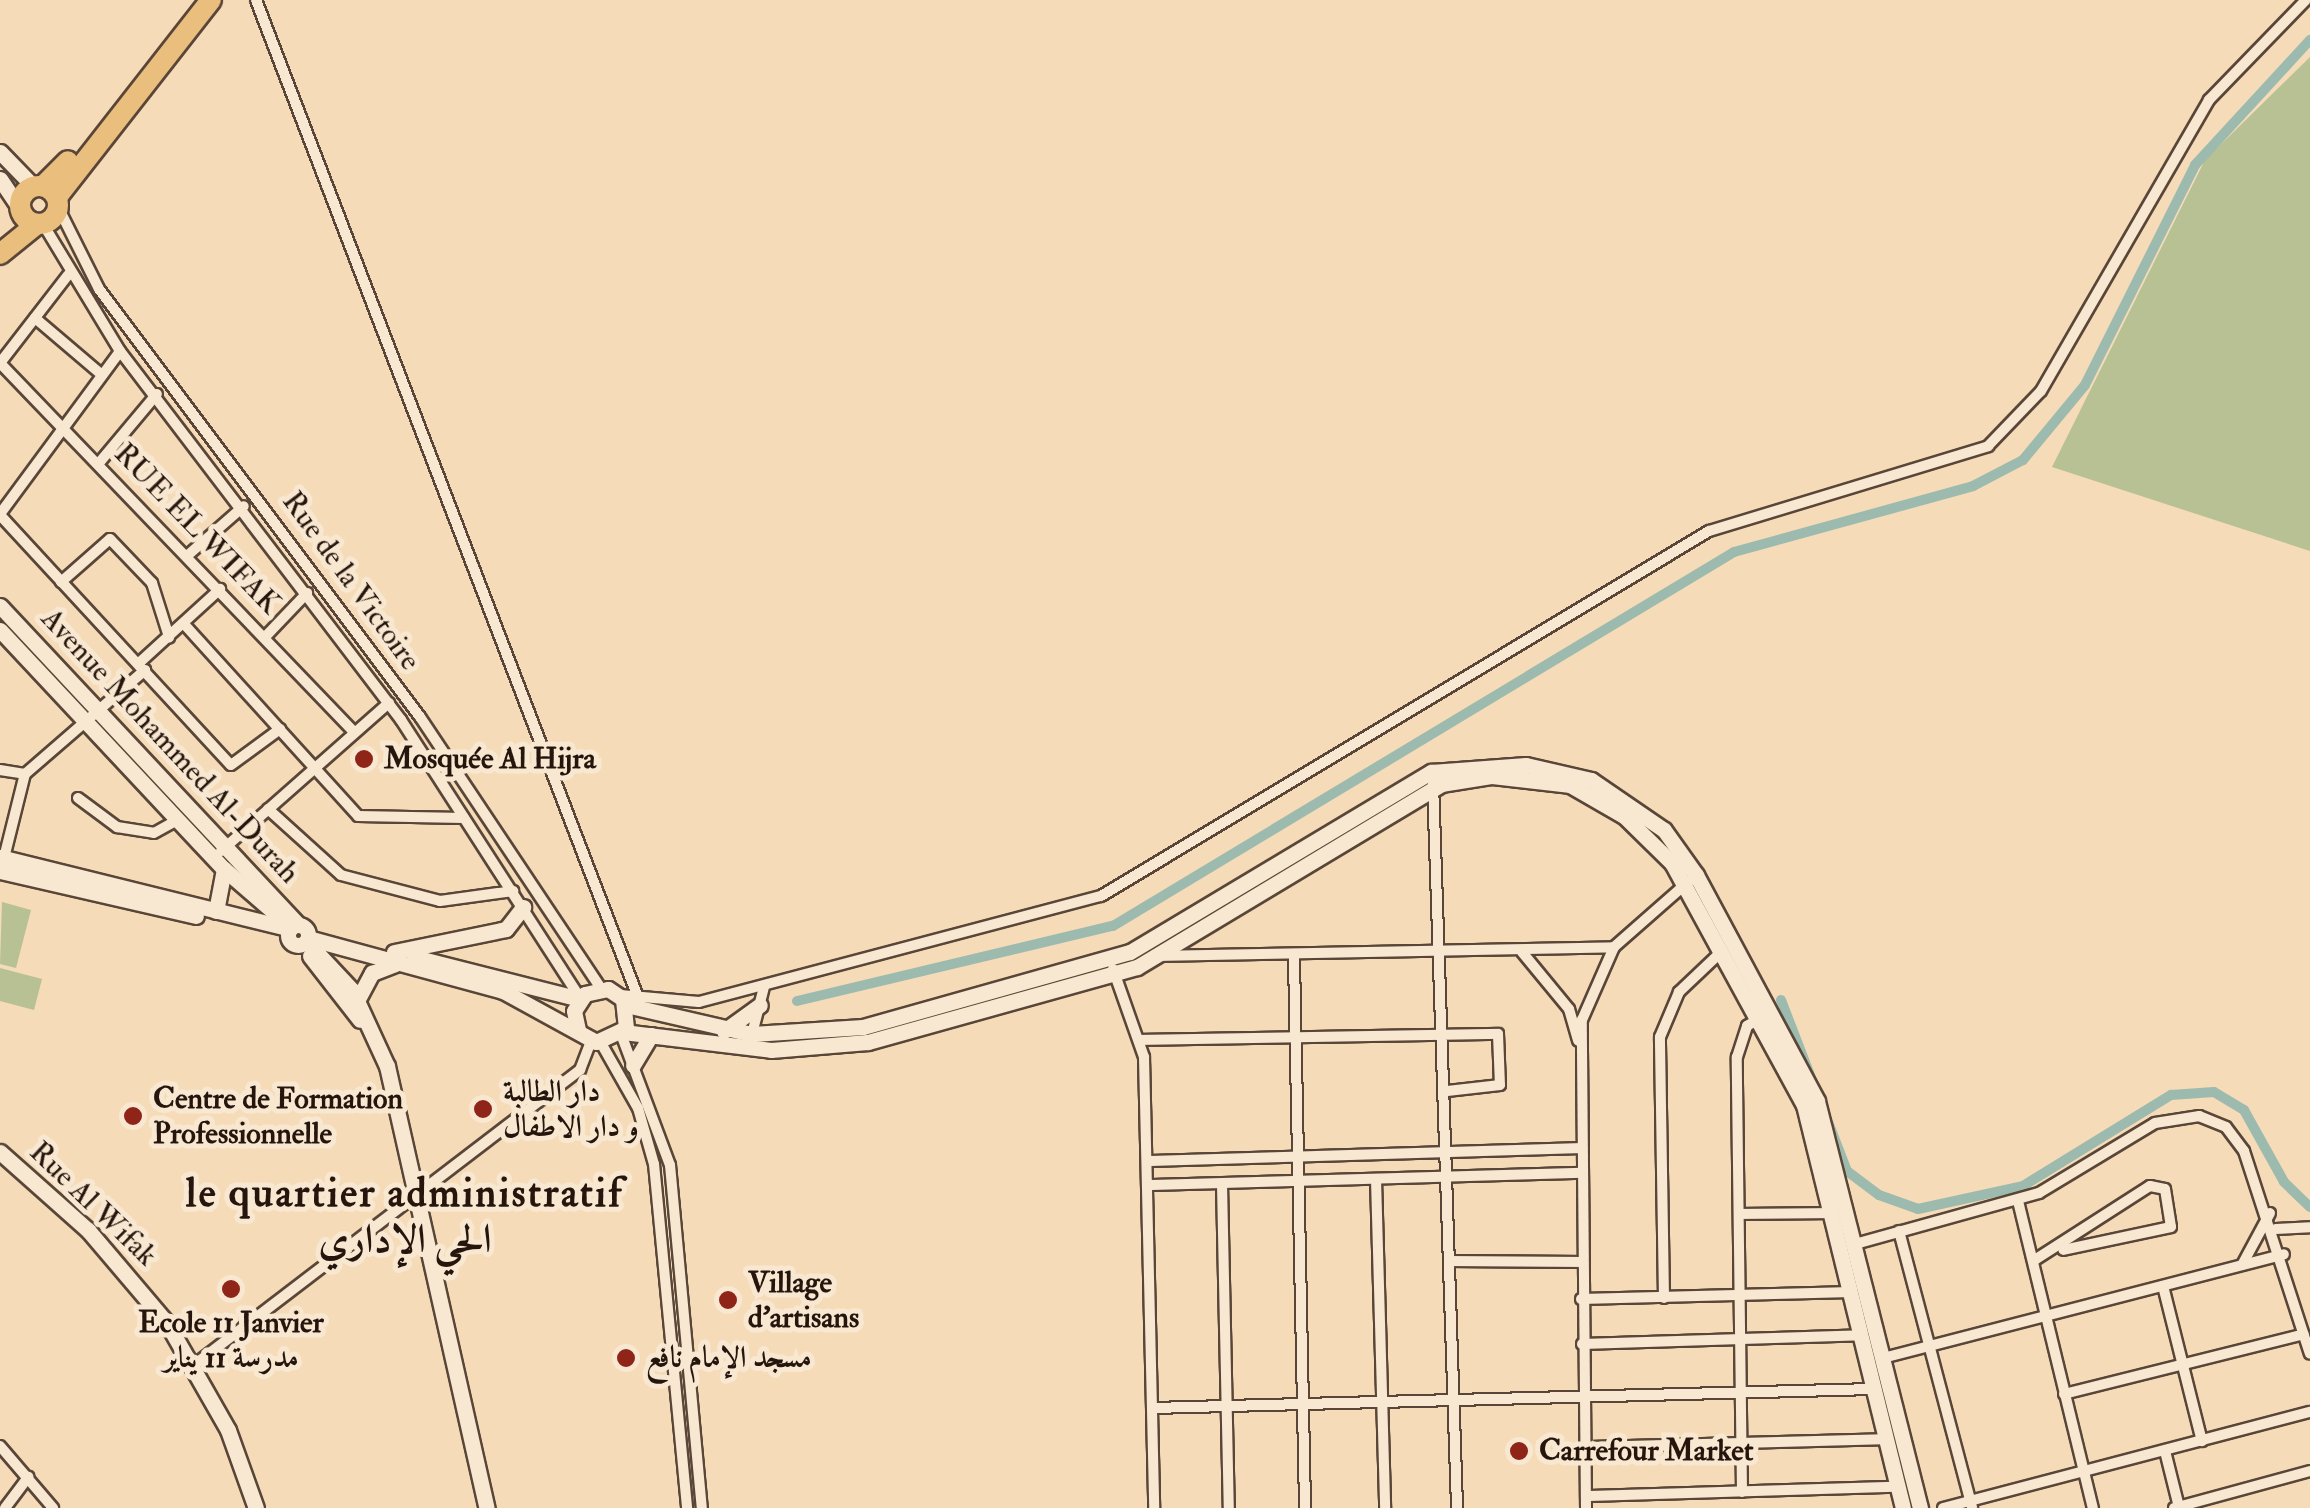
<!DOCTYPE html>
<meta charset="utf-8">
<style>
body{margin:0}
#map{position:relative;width:2310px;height:1508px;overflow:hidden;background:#f5dbb8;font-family:"IM FELL Double Pica",Amiri,serif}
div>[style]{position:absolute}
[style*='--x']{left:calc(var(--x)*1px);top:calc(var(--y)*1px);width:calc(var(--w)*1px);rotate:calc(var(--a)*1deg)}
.green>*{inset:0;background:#b7c193}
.canal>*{height:10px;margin:-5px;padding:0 5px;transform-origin:5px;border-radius:5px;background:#9cbbae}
.roads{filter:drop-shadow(2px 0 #594638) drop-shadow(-2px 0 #594638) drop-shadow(0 2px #594638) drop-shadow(0 -2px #594638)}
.street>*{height:10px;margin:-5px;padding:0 5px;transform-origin:5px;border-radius:5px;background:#f8e8d1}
.secondary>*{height:15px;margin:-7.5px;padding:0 7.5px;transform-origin:7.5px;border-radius:7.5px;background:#f8e8d1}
.secondary>.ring{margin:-7.5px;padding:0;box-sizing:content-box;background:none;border:15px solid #f8e8d1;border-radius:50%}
.highway>*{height:20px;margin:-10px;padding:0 10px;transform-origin:10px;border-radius:10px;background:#eabe7c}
.highway>.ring{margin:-10px;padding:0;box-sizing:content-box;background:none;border:20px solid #eabe7c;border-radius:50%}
.dots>*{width:28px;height:28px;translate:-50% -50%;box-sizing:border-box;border:5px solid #f8e8d1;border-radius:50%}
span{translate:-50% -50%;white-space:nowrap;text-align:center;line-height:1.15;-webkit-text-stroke:10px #f8e8d1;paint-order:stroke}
.street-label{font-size:30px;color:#25150d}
.poi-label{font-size:30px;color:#25150d;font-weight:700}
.left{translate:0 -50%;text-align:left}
.district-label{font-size:40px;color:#25150d;font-weight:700;letter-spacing:2.5px}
</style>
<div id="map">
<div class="green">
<div style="clip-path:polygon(2310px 57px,2310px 551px,2052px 467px,2205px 160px)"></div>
<div style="clip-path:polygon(2px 902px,31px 910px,16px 968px,0 964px)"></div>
<div style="clip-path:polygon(0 968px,42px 979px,34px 1010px,0 1001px)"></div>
</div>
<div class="canal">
<div style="--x:1781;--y:1000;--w:183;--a:68.9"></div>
<div style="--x:1847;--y:1171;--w:40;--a:37"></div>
<div style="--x:1879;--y:1195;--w:41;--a:19.7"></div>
<div style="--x:1918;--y:1209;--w:107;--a:-12.4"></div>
<div style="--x:2023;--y:1186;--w:174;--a:-31.6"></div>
<div style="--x:2171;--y:1095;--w:43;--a:-4"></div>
<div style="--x:2214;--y:1092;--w:35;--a:31"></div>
<div style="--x:2244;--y:1110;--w:82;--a:60.9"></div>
<div style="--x:2284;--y:1182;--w:36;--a:44"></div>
<div style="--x:797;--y:1001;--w:325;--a:-13.4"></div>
<div style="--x:1113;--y:926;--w:725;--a:-31.06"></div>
<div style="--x:1734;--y:552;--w:248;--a:-15.4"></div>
<div style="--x:1973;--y:486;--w:56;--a:-27.5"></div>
<div style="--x:2023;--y:460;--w:97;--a:-50.4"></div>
<div style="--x:2085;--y:385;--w:246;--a:-63.4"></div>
<div style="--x:2195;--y:165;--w:170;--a:-47.4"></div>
</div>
<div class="roads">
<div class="street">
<div style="--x:256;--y:0;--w:1071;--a:69.04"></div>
<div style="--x:58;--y:207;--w:92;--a:63.4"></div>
<div style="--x:99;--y:289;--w:535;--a:53.13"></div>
<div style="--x:420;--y:717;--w:326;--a:56.3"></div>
<div style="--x:43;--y:224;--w:149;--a:58.8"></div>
<div style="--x:120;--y:351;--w:464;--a:52.7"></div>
<div style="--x:401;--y:720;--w:331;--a:57.2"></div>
<div style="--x:68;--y:275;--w:111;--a:127.7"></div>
<div style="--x:0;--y:363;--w:511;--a:46.19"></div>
<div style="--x:35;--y:318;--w:88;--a:40.4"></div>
<div style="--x:99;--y:463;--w:90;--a:-50"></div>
<div style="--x:0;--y:514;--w:202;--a:-53.6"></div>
<div style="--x:0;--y:515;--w:340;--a:47.3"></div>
<div style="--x:231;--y:765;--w:61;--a:-36.3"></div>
<div style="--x:188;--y:555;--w:74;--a:-41.2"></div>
<div style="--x:61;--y:582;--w:65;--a:-41.3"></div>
<div style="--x:110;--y:539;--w:61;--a:46.3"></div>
<div style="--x:152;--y:583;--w:57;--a:72.5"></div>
<div style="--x:184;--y:624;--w:259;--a:47.8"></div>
<div style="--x:358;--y:816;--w:106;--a:1.1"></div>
<div style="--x:265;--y:637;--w:61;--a:-46.3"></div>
<div style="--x:139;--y:663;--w:110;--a:-42.4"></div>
<div style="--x:0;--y:770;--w:25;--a:9"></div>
<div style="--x:1433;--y:783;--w:725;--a:88.1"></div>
<div style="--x:78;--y:798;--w:49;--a:36.6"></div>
<div style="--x:117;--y:827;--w:37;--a:9"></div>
<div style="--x:154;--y:833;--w:26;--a:-29"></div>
<div style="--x:268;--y:809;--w:98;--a:42.1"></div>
<div style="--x:341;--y:875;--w:102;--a:14.7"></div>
<div style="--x:440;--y:901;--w:74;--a:-7.8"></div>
<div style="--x:221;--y:851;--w:224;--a:-41.4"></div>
<div style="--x:4;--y:858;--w:87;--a:-76"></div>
<div style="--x:25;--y:774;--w:159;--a:-40.9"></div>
<div style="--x:1522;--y:952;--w:74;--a:50.5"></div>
<div style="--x:1569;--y:1009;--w:33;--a:74"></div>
<div style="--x:1160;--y:956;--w:454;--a:-1.1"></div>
<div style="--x:1294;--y:958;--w:550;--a:88.85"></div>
<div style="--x:1113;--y:969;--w:93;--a:70.6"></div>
<div style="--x:1144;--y:1057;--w:451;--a:88.7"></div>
<div style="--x:620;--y:995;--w:79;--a:5.1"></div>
<div style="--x:699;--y:1002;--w:416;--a:-14.8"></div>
<div style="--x:1101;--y:896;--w:709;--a:-30.98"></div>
<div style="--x:1709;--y:531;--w:292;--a:-16.9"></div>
<div style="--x:1988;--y:446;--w:76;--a:-46.1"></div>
<div style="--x:2041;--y:391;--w:336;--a:-60"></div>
<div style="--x:2209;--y:100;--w:139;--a:-45.9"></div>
<div style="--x:621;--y:1034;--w:140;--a:69.5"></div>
<div style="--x:670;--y:1165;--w:344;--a:84.7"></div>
<div style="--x:751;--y:1038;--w:53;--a:-75.7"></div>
<div style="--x:1141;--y:1040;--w:357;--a:-1"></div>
<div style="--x:1498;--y:1034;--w:51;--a:87.8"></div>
<div style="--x:1500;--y:1085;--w:53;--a:173.5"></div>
<div style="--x:601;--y:1043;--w:75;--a:60.4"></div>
<div style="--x:638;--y:1108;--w:58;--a:74.1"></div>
<div style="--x:654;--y:1164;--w:346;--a:84.5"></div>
<div style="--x:1147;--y:1161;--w:431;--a:-1.7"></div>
<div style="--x:1376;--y:1179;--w:329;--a:88.4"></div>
<div style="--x:1222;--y:1184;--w:324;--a:88.8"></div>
<div style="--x:1148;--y:1185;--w:430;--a:-1.6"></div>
<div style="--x:2018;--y:1201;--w:316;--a:76.3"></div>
<div style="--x:1741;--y:1214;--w:91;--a:-0.6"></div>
<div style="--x:2276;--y:1229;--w:34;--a:-3"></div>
<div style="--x:1899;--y:1231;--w:286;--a:75.2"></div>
<div style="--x:1855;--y:1244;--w:191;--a:-15.5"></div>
<div style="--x:2039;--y:1193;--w:135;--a:-31.1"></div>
<div style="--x:2155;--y:1123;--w:45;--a:-9"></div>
<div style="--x:2199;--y:1116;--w:29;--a:22"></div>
<div style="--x:2226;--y:1127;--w:30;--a:53"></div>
<div style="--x:2244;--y:1151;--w:213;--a:72"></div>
<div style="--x:1452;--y:1261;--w:128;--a:0.4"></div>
<div style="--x:2033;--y:1261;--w:139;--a:-32.7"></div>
<div style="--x:2150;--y:1186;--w:15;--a:11"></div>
<div style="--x:2165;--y:1189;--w:38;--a:81"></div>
<div style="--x:2171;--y:1227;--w:110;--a:168"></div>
<div style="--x:2242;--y:1265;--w:59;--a:-61.7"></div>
<div style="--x:2163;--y:1286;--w:160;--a:75.9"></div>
<div style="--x:1664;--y:1298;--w:261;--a:-90.9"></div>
<div style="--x:1660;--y:1037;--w:49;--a:-67.1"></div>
<div style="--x:1679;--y:992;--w:55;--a:-43.5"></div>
<div style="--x:1581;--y:1299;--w:271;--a:-1.5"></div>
<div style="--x:1582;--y:1344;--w:280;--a:-1.8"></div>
<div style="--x:1883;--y:1358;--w:414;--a:-14.5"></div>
<div style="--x:194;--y:1365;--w:486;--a:-37.4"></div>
<div style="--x:580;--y:1070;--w:31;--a:-69"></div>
<div style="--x:2064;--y:1394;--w:247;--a:-14"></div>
<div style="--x:1152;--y:1408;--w:723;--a:-1.51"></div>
<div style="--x:0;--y:1446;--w:82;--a:49.5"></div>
<div style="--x:1585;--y:1447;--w:302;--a:-1.5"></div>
<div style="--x:2165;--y:1451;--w:58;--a:76"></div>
<div style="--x:1742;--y:1492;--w:435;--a:-90.7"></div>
<div style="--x:1737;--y:1057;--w:33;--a:-72"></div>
<div style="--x:1747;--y:1026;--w:15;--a:-32"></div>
<div style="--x:1586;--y:1496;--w:312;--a:-1.7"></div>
<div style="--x:5;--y:1508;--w:39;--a:-53"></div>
<div style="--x:1586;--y:1508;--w:488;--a:-90.5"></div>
<div style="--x:1582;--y:1020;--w:80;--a:-66.3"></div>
<div style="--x:1614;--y:947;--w:100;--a:-41.3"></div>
<div style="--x:1943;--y:1508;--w:379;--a:-14.7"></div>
<div style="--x:2174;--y:1508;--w:141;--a:-15.2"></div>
</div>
<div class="secondary">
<div style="--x:0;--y:152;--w:49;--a:45.8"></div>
<div style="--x:0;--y:179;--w:36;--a:56"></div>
<div style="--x:0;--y:606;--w:437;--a:46.9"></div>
<div style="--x:0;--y:630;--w:328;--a:46.9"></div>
<div style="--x:224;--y:869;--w:89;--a:40.9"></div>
<div style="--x:0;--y:857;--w:299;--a:13.9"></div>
<div style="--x:0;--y:871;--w:201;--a:12.9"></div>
<div style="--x:216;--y:911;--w:43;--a:-79.2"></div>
<div class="ring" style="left:288px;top:925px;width:5px;height:5px"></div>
<div style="--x:308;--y:938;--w:202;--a:15.2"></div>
<div style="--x:503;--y:991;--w:106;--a:28.7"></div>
<div style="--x:596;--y:1042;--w:33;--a:-25"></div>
<div style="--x:626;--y:1028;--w:29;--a:-96"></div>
<div style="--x:623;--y:999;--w:18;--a:-146"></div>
<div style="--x:608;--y:989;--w:24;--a:168"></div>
<div style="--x:585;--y:994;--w:20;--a:123"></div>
<div style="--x:574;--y:1011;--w:19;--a:78"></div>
<div style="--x:306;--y:941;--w:67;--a:46.8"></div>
<div style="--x:352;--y:990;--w:84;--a:65.3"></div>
<div style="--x:387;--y:1066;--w:453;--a:77.3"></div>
<div style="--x:394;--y:952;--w:114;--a:-11.6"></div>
<div style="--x:506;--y:929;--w:28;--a:-52"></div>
<div style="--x:310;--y:956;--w:81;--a:52"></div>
<div style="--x:414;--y:957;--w:171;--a:14.2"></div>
<div style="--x:358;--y:999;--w:30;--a:-62"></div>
<div style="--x:372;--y:973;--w:25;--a:-21"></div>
<div style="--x:626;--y:1005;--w:129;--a:13"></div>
<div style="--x:752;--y:1034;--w:111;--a:-3.6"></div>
<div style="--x:863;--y:1027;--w:277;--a:-15.7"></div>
<div style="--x:1130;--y:952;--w:351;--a:-30.9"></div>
<div style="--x:1431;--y:772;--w:95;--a:-4.2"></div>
<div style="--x:1526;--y:765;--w:67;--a:13"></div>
<div style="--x:1591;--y:780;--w:88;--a:34.4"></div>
<div style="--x:1664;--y:830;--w:55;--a:54.6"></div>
<div style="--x:1696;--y:875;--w:256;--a:61.8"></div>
<div style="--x:1817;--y:1101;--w:420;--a:75.8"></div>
<div style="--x:724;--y:1031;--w:44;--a:-35.8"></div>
<div style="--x:623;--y:1032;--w:149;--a:6.9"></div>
<div style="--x:771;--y:1050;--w:97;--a:-4.7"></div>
<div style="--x:868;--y:1042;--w:279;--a:-15.6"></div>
<div style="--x:1137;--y:967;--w:355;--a:-31"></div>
<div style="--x:1441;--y:784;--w:52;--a:-8.9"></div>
<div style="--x:1492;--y:776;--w:79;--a:6.6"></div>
<div style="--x:1570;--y:785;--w:62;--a:29.9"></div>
<div style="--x:1624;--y:816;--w:67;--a:44.4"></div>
<div style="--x:1672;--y:863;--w:276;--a:61.4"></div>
<div style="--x:1804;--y:1105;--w:415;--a:76.2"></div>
<div style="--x:633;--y:1065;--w:35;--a:-59"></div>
<div style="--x:0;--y:1152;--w:118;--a:41.6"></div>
<div style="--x:88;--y:1230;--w:122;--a:49.7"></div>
<div style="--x:167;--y:1323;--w:123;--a:60.3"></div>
<div style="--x:228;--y:1430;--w:83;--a:70.3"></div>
</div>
<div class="highway">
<div class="ring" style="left:20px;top:186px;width:18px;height:18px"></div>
<div style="--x:43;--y:186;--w:35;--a:-45"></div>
<div style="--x:57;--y:197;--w:250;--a:-52"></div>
<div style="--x:0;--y:254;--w:48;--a:-39"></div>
</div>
</div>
<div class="dots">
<div style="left:364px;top:759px;background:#8f2418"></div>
<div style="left:483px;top:1109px;background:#8f2418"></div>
<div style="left:133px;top:1116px;background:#8f2418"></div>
<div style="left:231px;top:1289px;background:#8f2418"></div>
<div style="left:728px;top:1300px;background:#8f2418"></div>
<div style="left:626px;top:1358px;background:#8f2418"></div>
<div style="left:1519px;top:1451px;background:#8f2418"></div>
</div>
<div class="street-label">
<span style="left:197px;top:529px;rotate:46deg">RUE EL WIFAK</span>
<span style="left:351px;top:581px;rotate:54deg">Rue de la Victoire</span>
<span style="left:170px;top:746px;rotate:47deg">Avenue Mohammed Al-Durah</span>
<span style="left:93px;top:1204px;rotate:44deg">Rue Al Wifak</span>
</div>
<div class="poi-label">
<span class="left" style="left:384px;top:759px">Mosquée Al Hijra</span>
<span class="left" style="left:503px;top:1109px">دار الطالبة<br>و دار الاطفال</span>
<span class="left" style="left:153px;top:1116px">Centre de Formation<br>Professionnelle</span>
<span class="left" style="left:748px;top:1300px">Village<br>d'artisans</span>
<span style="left:231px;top:1340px">Ecole 11 Janvier<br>مدرسة 11 يناير</span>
<span class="left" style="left:646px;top:1358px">مسجد الإمام نافع</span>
<span class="left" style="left:1539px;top:1451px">Carrefour Market</span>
</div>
<div class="district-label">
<span style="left:405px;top:1217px">le quartier administratif<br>الحي الإداري</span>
</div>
</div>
